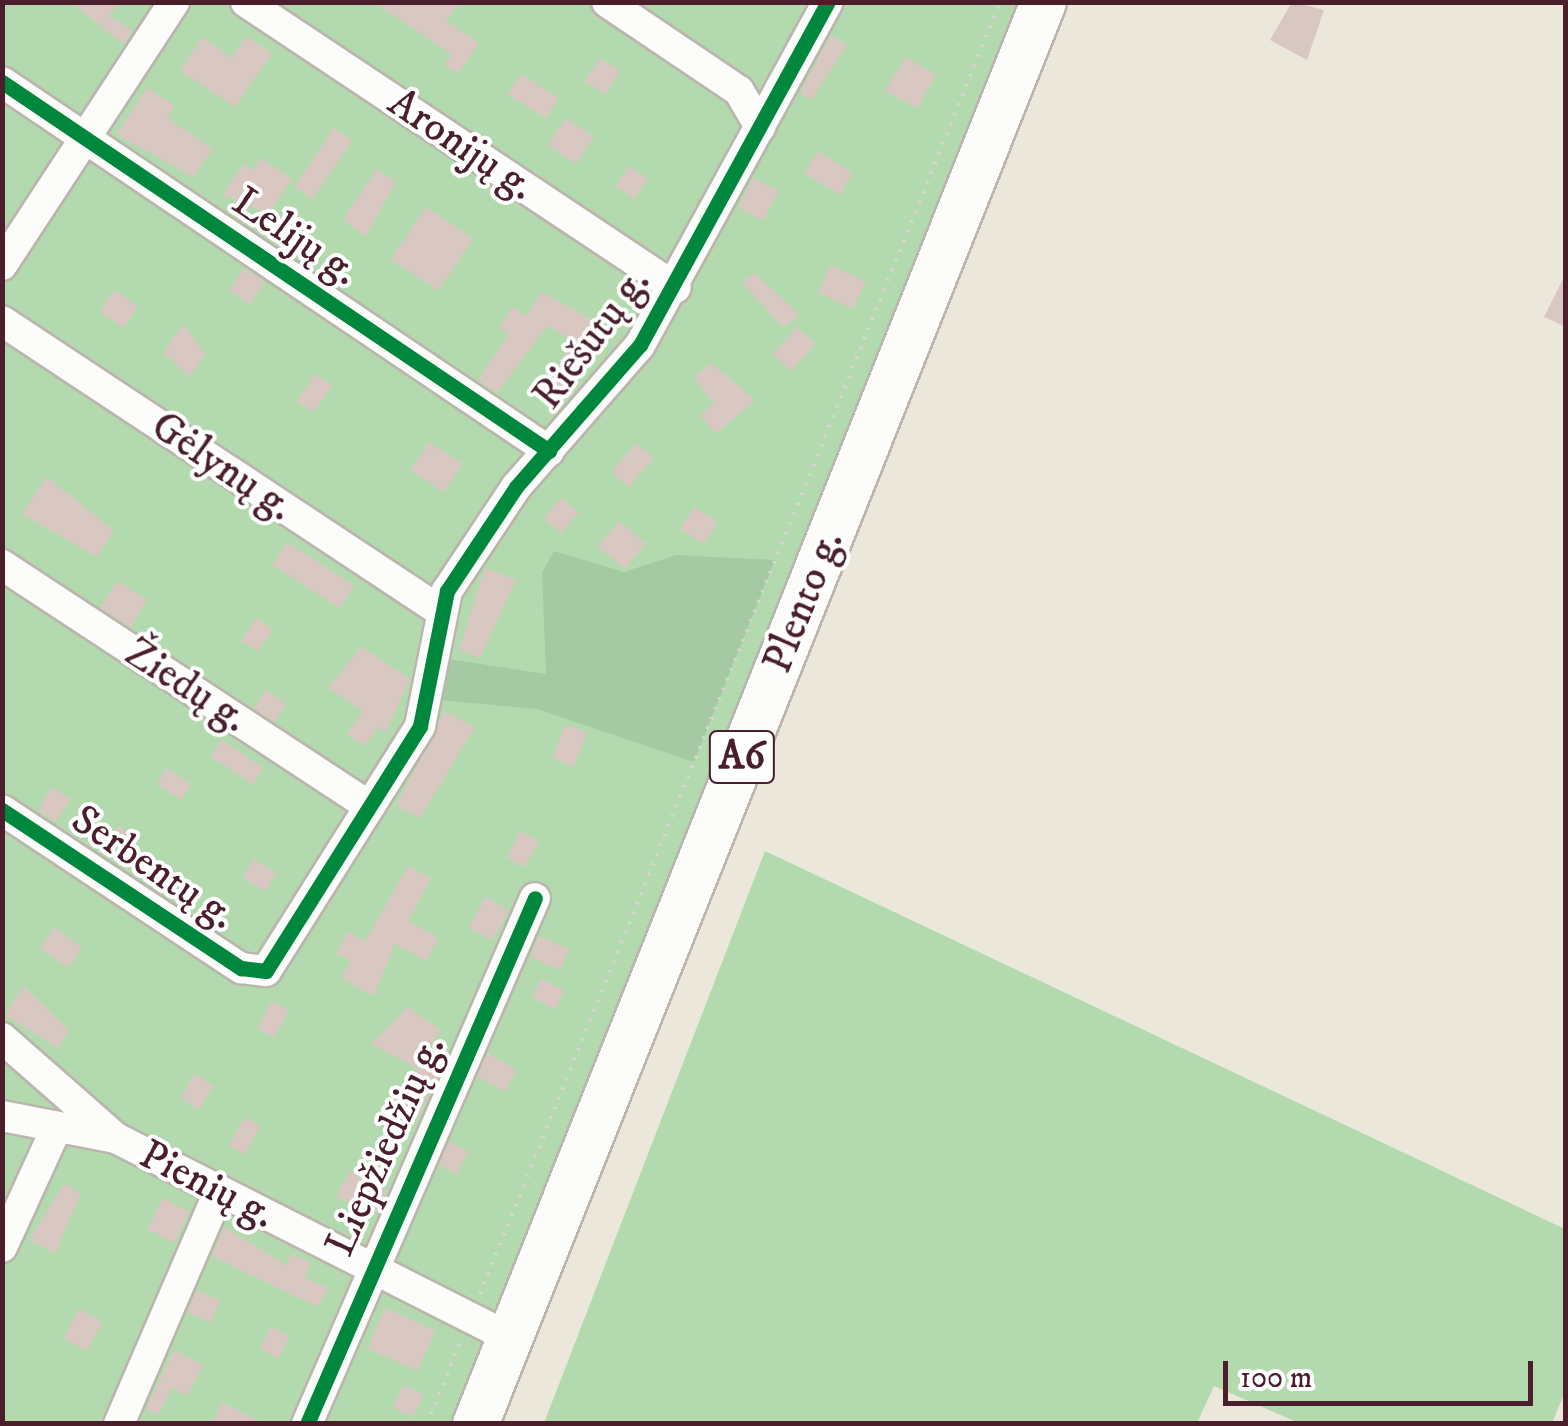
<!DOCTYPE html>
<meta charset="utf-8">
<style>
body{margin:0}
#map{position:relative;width:1568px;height:1426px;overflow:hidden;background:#ebe8db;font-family:"IM FELL DW Pica",serif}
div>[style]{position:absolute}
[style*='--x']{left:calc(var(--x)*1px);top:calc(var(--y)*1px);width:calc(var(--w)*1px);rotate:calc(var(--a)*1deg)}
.green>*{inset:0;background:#b3daae}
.forest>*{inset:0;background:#a5caa3}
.building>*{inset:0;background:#d8c8c1;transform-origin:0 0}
.path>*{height:4px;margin-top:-2px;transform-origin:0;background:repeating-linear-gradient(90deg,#d7d4d2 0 2.5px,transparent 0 10.5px)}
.roads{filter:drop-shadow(2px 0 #bbb5ae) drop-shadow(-2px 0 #bbb5ae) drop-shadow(0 2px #bbb5ae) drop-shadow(0 -2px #bbb5ae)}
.minor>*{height:30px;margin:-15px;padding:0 15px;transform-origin:15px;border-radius:15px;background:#fcfcfa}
.highway>*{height:45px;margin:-22.5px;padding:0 22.5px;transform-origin:22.5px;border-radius:22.5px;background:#fcfcfa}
.cycleway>*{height:15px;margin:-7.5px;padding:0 7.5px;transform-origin:7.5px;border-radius:7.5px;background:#00873e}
span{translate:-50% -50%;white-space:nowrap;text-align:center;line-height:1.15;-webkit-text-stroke:8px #fff;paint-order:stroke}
.shield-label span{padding:2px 8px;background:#fff;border:2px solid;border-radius:8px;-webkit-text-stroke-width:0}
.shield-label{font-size:40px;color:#4a1f2b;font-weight:700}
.street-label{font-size:42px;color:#4a1f2b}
.frame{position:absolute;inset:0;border:5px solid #4a1f2b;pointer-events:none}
.scale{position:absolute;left:1223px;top:1361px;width:310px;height:45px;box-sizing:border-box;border:5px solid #4a1f2b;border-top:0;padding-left:12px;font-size:30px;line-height:35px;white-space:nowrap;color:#4a1f2b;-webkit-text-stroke:8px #fff;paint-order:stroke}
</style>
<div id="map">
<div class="green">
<div style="clip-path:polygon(3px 3px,1025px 3px,457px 1423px,3px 1424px)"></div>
<div style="clip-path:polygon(765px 851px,1565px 1229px,1565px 1392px,1552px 1423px,1299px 1423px,1214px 1386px,1197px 1423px,544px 1423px)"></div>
</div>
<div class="forest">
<div style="clip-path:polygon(554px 551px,624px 572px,676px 555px,775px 560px,694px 762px,537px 709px,439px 700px,442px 658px,546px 674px,542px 572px)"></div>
</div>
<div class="building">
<div style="clip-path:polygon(70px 2px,119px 2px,109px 16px,133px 31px,124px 44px)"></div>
<div style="clip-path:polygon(374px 2px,459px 2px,446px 21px,479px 43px,458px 74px,444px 65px,452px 55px)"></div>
<div style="clip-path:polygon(1292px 2px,1324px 10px,1307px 60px,1270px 40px)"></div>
<div style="clip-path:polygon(831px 35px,847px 45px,811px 100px,800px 93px)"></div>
<div style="clip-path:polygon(246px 36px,272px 53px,235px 107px,180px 70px,202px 37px,232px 58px)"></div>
<div style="left:905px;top:57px;width:36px;height:39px;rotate:30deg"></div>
<div style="left:600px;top:58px;width:24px;height:28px;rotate:33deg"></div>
<div style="left:521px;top:74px;width:45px;height:24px;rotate:33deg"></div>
<div style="clip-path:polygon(147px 88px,175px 106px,167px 118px,213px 149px,193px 177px,116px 134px)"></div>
<div style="left:566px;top:118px;width:34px;height:33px;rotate:34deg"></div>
<div style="left:334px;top:128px;width:22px;height:71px;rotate:34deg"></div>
<div style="left:818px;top:151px;width:41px;height:26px;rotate:32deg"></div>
<div style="clip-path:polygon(261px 158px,292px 179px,268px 214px,222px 195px,244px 164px,253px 170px)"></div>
<div style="left:629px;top:166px;width:23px;height:24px;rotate:34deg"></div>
<div style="clip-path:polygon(377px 169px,396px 182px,365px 237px,343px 219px)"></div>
<div style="left:753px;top:178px;width:28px;height:34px;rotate:26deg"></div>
<div style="left:426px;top:207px;width:57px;height:63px;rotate:34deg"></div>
<div style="left:831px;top:265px;width:39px;height:30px;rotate:26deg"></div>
<div style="left:244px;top:268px;width:25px;height:27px;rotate:34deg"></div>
<div style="clip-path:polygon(754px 273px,799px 314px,784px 328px,742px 283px)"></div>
<div style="clip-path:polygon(1566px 273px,1566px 327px,1544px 317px)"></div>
<div style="left:114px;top:290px;width:29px;height:26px;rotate:34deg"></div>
<div style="clip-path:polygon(542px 292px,597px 323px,587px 338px,599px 346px,562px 400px,543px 387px,573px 342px,548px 325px,497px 393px,478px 380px,509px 334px,499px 328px,512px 307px,526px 316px)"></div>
<div style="clip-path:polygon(183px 324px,205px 354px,190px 377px,163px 353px)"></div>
<div style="left:797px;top:327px;width:25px;height:37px;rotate:42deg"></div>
<div style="clip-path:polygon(711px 363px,755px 400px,716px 434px,700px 415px,714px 403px,694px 378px)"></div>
<div style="left:315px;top:374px;width:20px;height:33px;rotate:33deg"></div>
<div style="left:429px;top:442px;width:40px;height:34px;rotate:33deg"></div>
<div style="left:636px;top:443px;width:23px;height:38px;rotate:40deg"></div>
<div style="clip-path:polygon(47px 477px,114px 531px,97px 557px,22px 514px)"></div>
<div style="left:561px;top:498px;width:23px;height:27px;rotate:41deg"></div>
<div style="left:694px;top:507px;width:28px;height:26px;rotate:32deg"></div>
<div style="left:619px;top:521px;width:35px;height:33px;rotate:40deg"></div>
<div style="left:287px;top:542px;width:80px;height:27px;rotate:33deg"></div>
<div style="clip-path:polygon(485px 568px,516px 580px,480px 658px,459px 650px)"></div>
<div style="left:117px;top:581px;width:36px;height:32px;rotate:32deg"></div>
<div style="left:256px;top:618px;width:20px;height:27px;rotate:33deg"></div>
<div style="clip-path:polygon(361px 647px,410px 679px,386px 733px,378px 727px,365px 746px,347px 734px,363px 711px,328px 688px)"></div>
<div style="left:266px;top:690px;width:25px;height:22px;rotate:34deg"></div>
<div style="clip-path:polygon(445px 711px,475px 727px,420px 818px,396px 806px)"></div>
<div style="left:565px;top:724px;width:23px;height:37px;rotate:20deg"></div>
<div style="left:222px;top:740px;width:50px;height:20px;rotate:34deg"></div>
<div style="left:167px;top:768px;width:29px;height:19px;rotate:34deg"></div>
<div style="left:52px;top:787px;width:22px;height:27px;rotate:32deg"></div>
<div style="left:118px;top:826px;width:21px;height:25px;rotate:35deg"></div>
<div style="left:521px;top:831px;width:21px;height:30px;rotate:29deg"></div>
<div style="left:254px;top:859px;width:26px;height:22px;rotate:32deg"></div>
<div style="clip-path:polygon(408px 866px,431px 878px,408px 921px,439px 938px,426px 961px,395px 944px,374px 996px,341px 978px,351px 961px,336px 953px,348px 932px,365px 941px)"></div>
<div style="left:485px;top:897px;width:27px;height:35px;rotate:28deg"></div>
<div style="left:54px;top:928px;width:34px;height:25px;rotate:34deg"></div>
<div style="left:539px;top:936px;width:33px;height:23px;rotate:23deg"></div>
<div style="left:541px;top:979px;width:26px;height:21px;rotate:25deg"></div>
<div style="clip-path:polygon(24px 986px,69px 1031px,58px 1048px,5px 1015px)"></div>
<div style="left:272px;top:1001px;width:19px;height:31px;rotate:28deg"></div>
<div style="clip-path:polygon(408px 1007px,441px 1030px,415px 1067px,371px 1044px)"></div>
<div style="left:488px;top:1054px;width:33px;height:25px;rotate:29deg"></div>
<div style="clip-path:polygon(424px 1055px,442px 1065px,418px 1118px,396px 1106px)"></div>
<div style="left:195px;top:1074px;width:22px;height:28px;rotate:32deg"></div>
<div style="left:245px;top:1117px;width:18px;height:33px;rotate:29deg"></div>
<div style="left:450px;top:1142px;width:21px;height:25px;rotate:28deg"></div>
<div style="left:350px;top:1171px;width:42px;height:29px;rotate:28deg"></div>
<div style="clip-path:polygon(64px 1184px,81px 1193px,55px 1253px,29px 1240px)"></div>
<div style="left:163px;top:1198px;width:30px;height:35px;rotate:27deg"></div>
<div style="clip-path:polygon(224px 1227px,286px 1265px,292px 1254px,311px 1263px,304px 1277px,328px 1288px,318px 1307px,212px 1256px)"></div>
<div style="left:197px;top:1290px;width:26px;height:24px;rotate:25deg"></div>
<div style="left:385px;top:1308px;width:55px;height:44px;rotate:24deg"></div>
<div style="left:79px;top:1309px;width:27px;height:33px;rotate:28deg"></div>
<div style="left:271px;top:1327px;width:21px;height:24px;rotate:28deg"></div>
<div style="clip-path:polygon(174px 1350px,203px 1365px,187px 1396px,172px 1388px,158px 1415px,146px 1409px)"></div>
<div style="left:404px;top:1385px;width:22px;height:25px;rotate:27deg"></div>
<div style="clip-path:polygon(222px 1402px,265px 1424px,212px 1424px)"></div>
</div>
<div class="path">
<div style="--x:480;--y:1294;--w:1393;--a:-68.08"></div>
<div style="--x:427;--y:1424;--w:91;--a:-68"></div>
</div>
<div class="roads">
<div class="minor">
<div style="--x:246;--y:2;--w:516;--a:33.63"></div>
<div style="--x:607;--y:2;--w:159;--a:34"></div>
<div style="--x:739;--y:91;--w:42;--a:59.7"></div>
<div style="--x:2;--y:82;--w:660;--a:34"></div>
<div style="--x:2;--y:265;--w:314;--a:-56.8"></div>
<div style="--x:2;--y:321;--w:528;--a:33.48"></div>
<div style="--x:2;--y:565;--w:440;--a:33.3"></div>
<div style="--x:2;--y:810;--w:287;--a:33.5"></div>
<div style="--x:241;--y:968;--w:25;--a:7"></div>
<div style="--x:266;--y:971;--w:289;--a:-57.8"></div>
<div style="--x:420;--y:726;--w:138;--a:-78.7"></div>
<div style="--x:447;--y:591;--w:125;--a:-56.4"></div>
<div style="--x:516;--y:487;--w:189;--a:-48.9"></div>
<div style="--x:640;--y:345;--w:391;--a:-61.3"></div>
<div style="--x:2;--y:1038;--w:152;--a:41.3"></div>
<div style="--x:2;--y:1116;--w:116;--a:10.9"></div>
<div style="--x:116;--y:1138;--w:442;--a:26.9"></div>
<div style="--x:2;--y:1247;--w:128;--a:-65.4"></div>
<div style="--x:119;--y:1424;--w:253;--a:-66.7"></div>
<div style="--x:307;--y:1424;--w:573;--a:-66.57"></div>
</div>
<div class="highway">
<div style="--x:475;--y:1424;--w:1531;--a:-68.23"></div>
</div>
</div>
<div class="cycleway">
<div style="--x:2;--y:82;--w:660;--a:34"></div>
<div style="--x:2;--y:810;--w:287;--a:33.5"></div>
<div style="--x:241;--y:968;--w:25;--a:7"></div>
<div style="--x:266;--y:971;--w:289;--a:-57.8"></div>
<div style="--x:420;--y:726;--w:138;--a:-78.7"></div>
<div style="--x:447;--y:591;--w:125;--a:-56.4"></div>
<div style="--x:516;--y:487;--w:189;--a:-48.9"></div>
<div style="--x:640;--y:345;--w:391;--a:-61.3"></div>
<div style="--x:307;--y:1424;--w:573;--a:-66.57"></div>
</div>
<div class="shield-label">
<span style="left:742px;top:757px">A6</span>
</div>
<div class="street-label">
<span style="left:461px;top:145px;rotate:34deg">Aronijų g.</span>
<span style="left:295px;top:237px;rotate:34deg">Lelijų g.</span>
<span style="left:592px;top:339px;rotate:-53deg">Riešutų g.</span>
<span style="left:222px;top:467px;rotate:34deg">Gėlynų g.</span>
<span style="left:804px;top:602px;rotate:-68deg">Plento g.</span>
<span style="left:186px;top:686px;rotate:33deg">Žiedų g.</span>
<span style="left:153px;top:868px;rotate:34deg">Serbentų g.</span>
<span style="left:386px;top:1146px;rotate:-66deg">Liepžiedžių g.</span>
<span style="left:207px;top:1185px;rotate:27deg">Pienių g.</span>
</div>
<div class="frame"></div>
<div class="scale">100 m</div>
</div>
